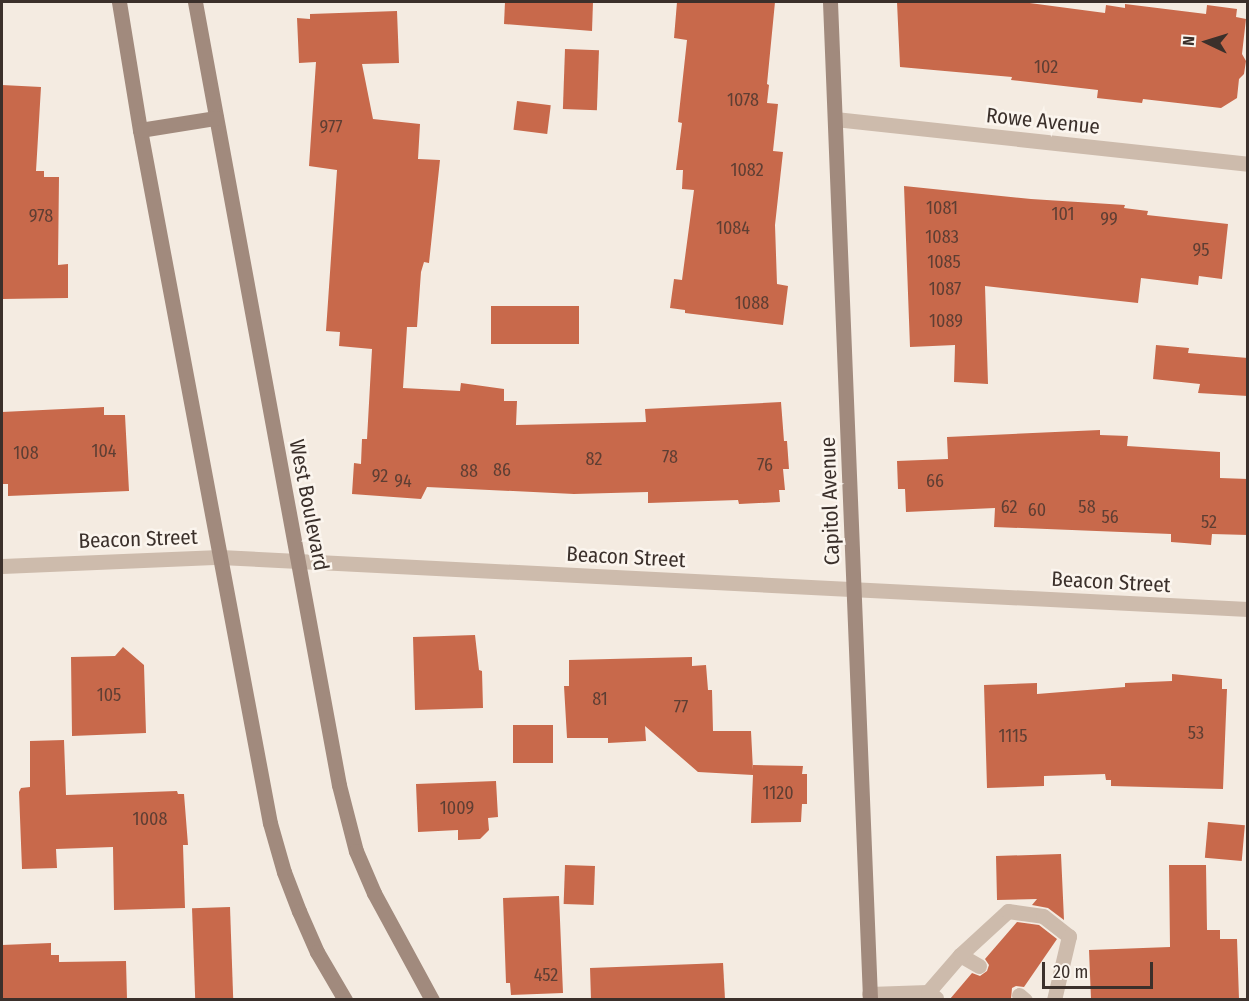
<!DOCTYPE html>
<style>
body{margin:0}
#map{position:relative;width:1249px;height:1001px;overflow:hidden;background:#f4ebe1;font-family:"Fira Sans Condensed",sans-serif}
div>[style]{position:absolute}
[style*='--x']{left:calc(var(--x)*1px);top:calc(var(--y)*1px);width:calc(var(--w)*1px);rotate:calc(var(--a)*1deg)}
.building>*{inset:0;background:#c8694b;transform-origin:0 0}
.lane>*{height:15px;margin:-7.5px;padding:0 7.5px;transform-origin:7.5px;border-radius:7.5px;background:#cdbbac}
.street>*{height:15px;margin:-7.5px;padding:0 7.5px;transform-origin:7.5px;border-radius:7.5px;background:#cdbbac}
.secondary>*{height:15px;margin:-7.5px;padding:0 7.5px;transform-origin:7.5px;border-radius:7.5px;background:#a18a7d}
span{translate:-50% -50%;white-space:nowrap;text-align:center;line-height:1.15;-webkit-text-stroke:5px #fbf5ee;paint-order:stroke}
.number-label{font-size:18px;color:#5e3e33}
.number-label span{-webkit-text-stroke-width:0}
.street-label{font-size:21px;color:#3b302b}
.frame{position:absolute;inset:0;border:3px solid #3b302b;pointer-events:none}
.north{position:absolute;left:1177px;top:12px;width:60px;height:60px;-webkit-text-stroke:4px #fbf5ee;paint-order:stroke;rotate:274deg;font-size:16px;font-weight:700;line-height:24px;text-align:center;color:#3b302b}
.north::after{content:'';display:block;margin:auto;width:21px;height:27px;background:#3b302b;clip-path:polygon(50% 0,100% 100%,50% 72%,0 100%)}
.scale{position:absolute;left:1042px;top:962px;width:111px;height:27px;box-sizing:border-box;border:3px solid #3b302b;border-top:0;padding-left:8px;font-size:18px;line-height:21px;white-space:nowrap;color:#3b302b;-webkit-text-stroke:4px #fbf5ee;paint-order:stroke}
</style>
<div id="map">
<div class="building">
<div style="clip-path:polygon(505px 2px,593px 2px,592px 31px,504px 24px)"></div>
<div style="clip-path:polygon(677px 2px,775px 2px,767px 84px,769px 85px,767px 103px,778px 104px,773px 151px,783px 152px,775px 225px,777px 284px,788px 286px,783px 325px,685px 313px,685px 310px,670px 308px,674px 279px,682px 280px,694px 190px,682px 189px,683px 170px,676px 170px,682px 123px,678px 122px,687px 40px,674px 38px)"></div>
<div style="clip-path:polygon(897px 2px,1022px 2px,1105px 13px,1106px 5px,1125px 8px,1125px 4px,1206px 14px,1207px 5px,1237px 9px,1236px 17px,1246px 19px,1242px 54px,1246px 61px,1244px 74px,1239px 79px,1237px 98px,1221px 108px,1143px 99px,1142px 103px,1097px 98px,1098px 90px,1011px 80px,1012px 77px,900px 67px)"></div>
<div style="clip-path:polygon(397px 11px,399px 63px,362px 64px,373px 119px,420px 124px,418px 159px,440px 160px,429px 263px,424px 262px,421px 272px,417px 327px,407px 327px,403px 388px,460px 391px,461px 383px,504px 389px,504px 401px,517px 401px,516px 425px,646px 422px,645px 409px,781px 402px,784px 441px,787px 441px,789px 469px,783px 469px,785px 490px,779px 490px,780px 502px,739px 504px,738px 500px,648px 503px,648px 492px,574px 494px,427px 487px,421px 499px,352px 494px,354px 463px,361px 464px,362px 439px,367px 439px,372px 349px,339px 346px,340px 332px,326px 331px,337px 170px,309px 166px,316px 62px,299px 63px,297px 18px,310px 19px,310px 14px)"></div>
<div style="left:565px;top:49px;width:34px;height:60px;rotate:2deg"></div>
<div style="clip-path:polygon(2px 85px,41px 87px,36px 171px,44px 171px,44px 177px,59px 177px,58px 265px,68px 264px,68px 298px,2px 299px)"></div>
<div style="left:517px;top:101px;width:34px;height:29px;rotate:7deg"></div>
<div style="clip-path:polygon(904px 186px,1031px 199px,1125px 205px,1124px 208px,1148px 211px,1147px 215px,1228px 224px,1222px 279px,1199px 276px,1198px 285px,1141px 278px,1138px 303px,985px 286px,988px 384px,954px 382px,955px 345px,910px 347px)"></div>
<div style="left:579px;top:306px;width:38px;height:88px;rotate:90deg"></div>
<div style="clip-path:polygon(1156px 345px,1189px 348px,1188px 353px,1248px 358px,1248px 396px,1198px 393px,1200px 384px,1153px 379px)"></div>
<div style="clip-path:polygon(104px 407px,104px 415px,125px 415px,129px 491px,8px 496px,8px 484px,2px 484px,2px 412px)"></div>
<div style="clip-path:polygon(1100px 430px,1100px 435px,1128px 436px,1127px 446px,1220px 452px,1220px 478px,1248px 479px,1248px 535px,1212px 534px,1211px 545px,1171px 542px,1171px 534px,994px 527px,995px 508px,906px 512px,905px 489px,898px 489px,897px 461px,948px 459px,947px 437px)"></div>
<div style="clip-path:polygon(475px 635px,479px 670px,482px 671px,483px 708px,415px 710px,413px 637px)"></div>
<div style="clip-path:polygon(123px 647px,144px 665px,146px 733px,72px 736px,71px 657px,115px 656px)"></div>
<div style="clip-path:polygon(692px 657px,692px 666px,706px 665px,708px 690px,712px 690px,713px 731px,751px 731px,753px 770px,753px 765px,803px 766px,802px 774px,807px 774px,807px 804px,802px 804px,801px 822px,751px 823px,753px 775px,698px 772px,645px 726px,646px 741px,608px 743px,608px 738px,567px 738px,564px 686px,569px 686px,569px 660px)"></div>
<div style="clip-path:polygon(1172px 674px,1222px 679px,1222px 689px,1227px 689px,1223px 789px,1111px 786px,1111px 780px,1106px 780px,1105px 774px,1044px 776px,1044px 786px,987px 788px,984px 685px,1037px 683px,1037px 694px,1125px 687px,1125px 683px,1172px 681px)"></div>
<div style="left:513px;top:725px;width:40px;height:38px"></div>
<div style="clip-path:polygon(64px 740px,66px 795px,177px 791px,178px 794px,184px 794px,188px 845px,183px 845px,185px 908px,114px 910px,113px 847px,56px 849px,57px 868px,22px 869px,19px 792px,21px 788px,30px 787px,30px 741px)"></div>
<div style="clip-path:polygon(496px 781px,498px 817px,488px 818px,489px 830px,480px 839px,458px 840px,458px 830px,418px 832px,416px 784px)"></div>
<div style="left:1208px;top:822px;width:37px;height:36px;rotate:5deg"></div>
<div style="clip-path:polygon(1061px 854px,1064px 920px,1048px 908px,1032px 905px,1037px 899px,997px 900px,996px 856px)"></div>
<div style="left:565px;top:865px;width:30px;height:39px;rotate:2deg"></div>
<div style="clip-path:polygon(1169px 865px,1206px 865px,1207px 930px,1220px 930px,1220px 939px,1237px 939px,1239px 999px,1091px 999px,1089px 950px,1170px 947px)"></div>
<div style="clip-path:polygon(559px 896px,563px 993px,511px 995px,510px 983px,506px 983px,503px 898px)"></div>
<div style="left:230px;top:907px;width:92px;height:38px;rotate:88deg"></div>
<div style="clip-path:polygon(1017px 922px,1039px 925px,1057px 939px,1024px 987px,1016px 986px,1012px 988px,1011px 999px,950px 999px,972px 973px,980px 976px,987px 971px,989px 965px,985px 959px)"></div>
<div style="clip-path:polygon(51px 943px,51px 955px,59px 955px,59px 962px,126px 961px,127px 999px,2px 999px,2px 945px)"></div>
<div style="clip-path:polygon(723px 963px,725px 999px,591px 999px,590px 968px)"></div>
</div>
<div class="lane">
<div style="--x:960;--y:955;--w:22;--a:30"></div>
<div style="--x:869;--y:994;--w:59;--a:-1.9"></div>
<div style="--x:928;--y:992;--w:10;--a:37"></div>
<div style="--x:1019;--y:995;--w:8;--a:40"></div>
<div style="--x:929;--y:1000;--w:8;--a:-97"></div>
<div style="--x:928;--y:992;--w:49;--a:-49.1"></div>
<div style="--x:960;--y:955;--w:65;--a:-42.5"></div>
<div style="--x:1008;--y:911;--w:35;--a:8"></div>
<div style="--x:1043;--y:916;--w:33;--a:38"></div>
<div style="--x:1069;--y:936;--w:66;--a:103.2"></div>
</div>
<div class="street">
<div style="--x:835;--y:119;--w:415;--a:6.2"></div>
<div style="--x:2;--y:566;--w:218;--a:-2.4"></div>
<div style="--x:220;--y:557;--w:1029;--a:2.9"></div>
</div>
<div class="secondary">
<div style="--x:119;--y:2;--w:130;--a:80.7"></div>
<div style="--x:140;--y:130;--w:705;--a:79.38"></div>
<div style="--x:270;--y:823;--w:51;--a:74.1"></div>
<div style="--x:284;--y:872;--w:42;--a:69"></div>
<div style="--x:299;--y:911;--w:45;--a:66.3"></div>
<div style="--x:317;--y:952;--w:56;--a:59.7"></div>
<div style="--x:195;--y:2;--w:796;--a:79.58"></div>
<div style="--x:339;--y:785;--w:68;--a:75.6"></div>
<div style="--x:356;--y:851;--w:46;--a:66.8"></div>
<div style="--x:374;--y:893;--w:122;--a:61.5"></div>
<div style="--x:830;--y:2;--w:999;--a:87.7"></div>
<div style="--x:140;--y:130;--w:77;--a:-9"></div>
</div>
<div class="number-label">
<span style="left:1046px;top:67px">102</span>
<span style="left:743px;top:100px">1078</span>
<span style="left:331px;top:127px">977</span>
<span style="left:747px;top:170px">1082</span>
<span style="left:942px;top:208px">1081</span>
<span style="left:1063px;top:214px">101</span>
<span style="left:41px;top:216px">978</span>
<span style="left:1109px;top:219px">99</span>
<span style="left:733px;top:228px">1084</span>
<span style="left:942px;top:237px">1083</span>
<span style="left:1201px;top:250px">95</span>
<span style="left:944px;top:262px">1085</span>
<span style="left:945px;top:289px">1087</span>
<span style="left:752px;top:303px">1088</span>
<span style="left:946px;top:321px">1089</span>
<span style="left:104px;top:451px">104</span>
<span style="left:26px;top:453px">108</span>
<span style="left:670px;top:457px">78</span>
<span style="left:594px;top:459px">82</span>
<span style="left:765px;top:465px">76</span>
<span style="left:502px;top:470px">86</span>
<span style="left:469px;top:471px">88</span>
<span style="left:380px;top:476px">92</span>
<span style="left:403px;top:481px">94</span>
<span style="left:935px;top:481px">66</span>
<span style="left:1009px;top:507px">62</span>
<span style="left:1087px;top:507px">58</span>
<span style="left:1037px;top:510px">60</span>
<span style="left:1110px;top:517px">56</span>
<span style="left:1209px;top:522px">52</span>
<span style="left:109px;top:695px">105</span>
<span style="left:600px;top:699px">81</span>
<span style="left:681px;top:707px">77</span>
<span style="left:1196px;top:733px">53</span>
<span style="left:1013px;top:736px">1115</span>
<span style="left:778px;top:793px">1120</span>
<span style="left:457px;top:808px">1009</span>
<span style="left:150px;top:819px">1008</span>
<span style="left:546px;top:975px">452</span>
</div>
<div class="street-label">
<span style="left:1043px;top:121px;rotate:6deg">Rowe Avenue</span>
<span style="left:830px;top:501px;rotate:-92deg">Capitol Avenue</span>
<span style="left:309px;top:505px;rotate:79deg">West Boulevard</span>
<span style="left:138px;top:539px;rotate:-2deg">Beacon Street</span>
<span style="left:626px;top:557px;rotate:3deg">Beacon Street</span>
<span style="left:1111px;top:582px;rotate:3deg">Beacon Street</span>
</div>
<div class="frame"></div>
<div class="north">N</div>
<div class="scale">20 m</div>
</div>
